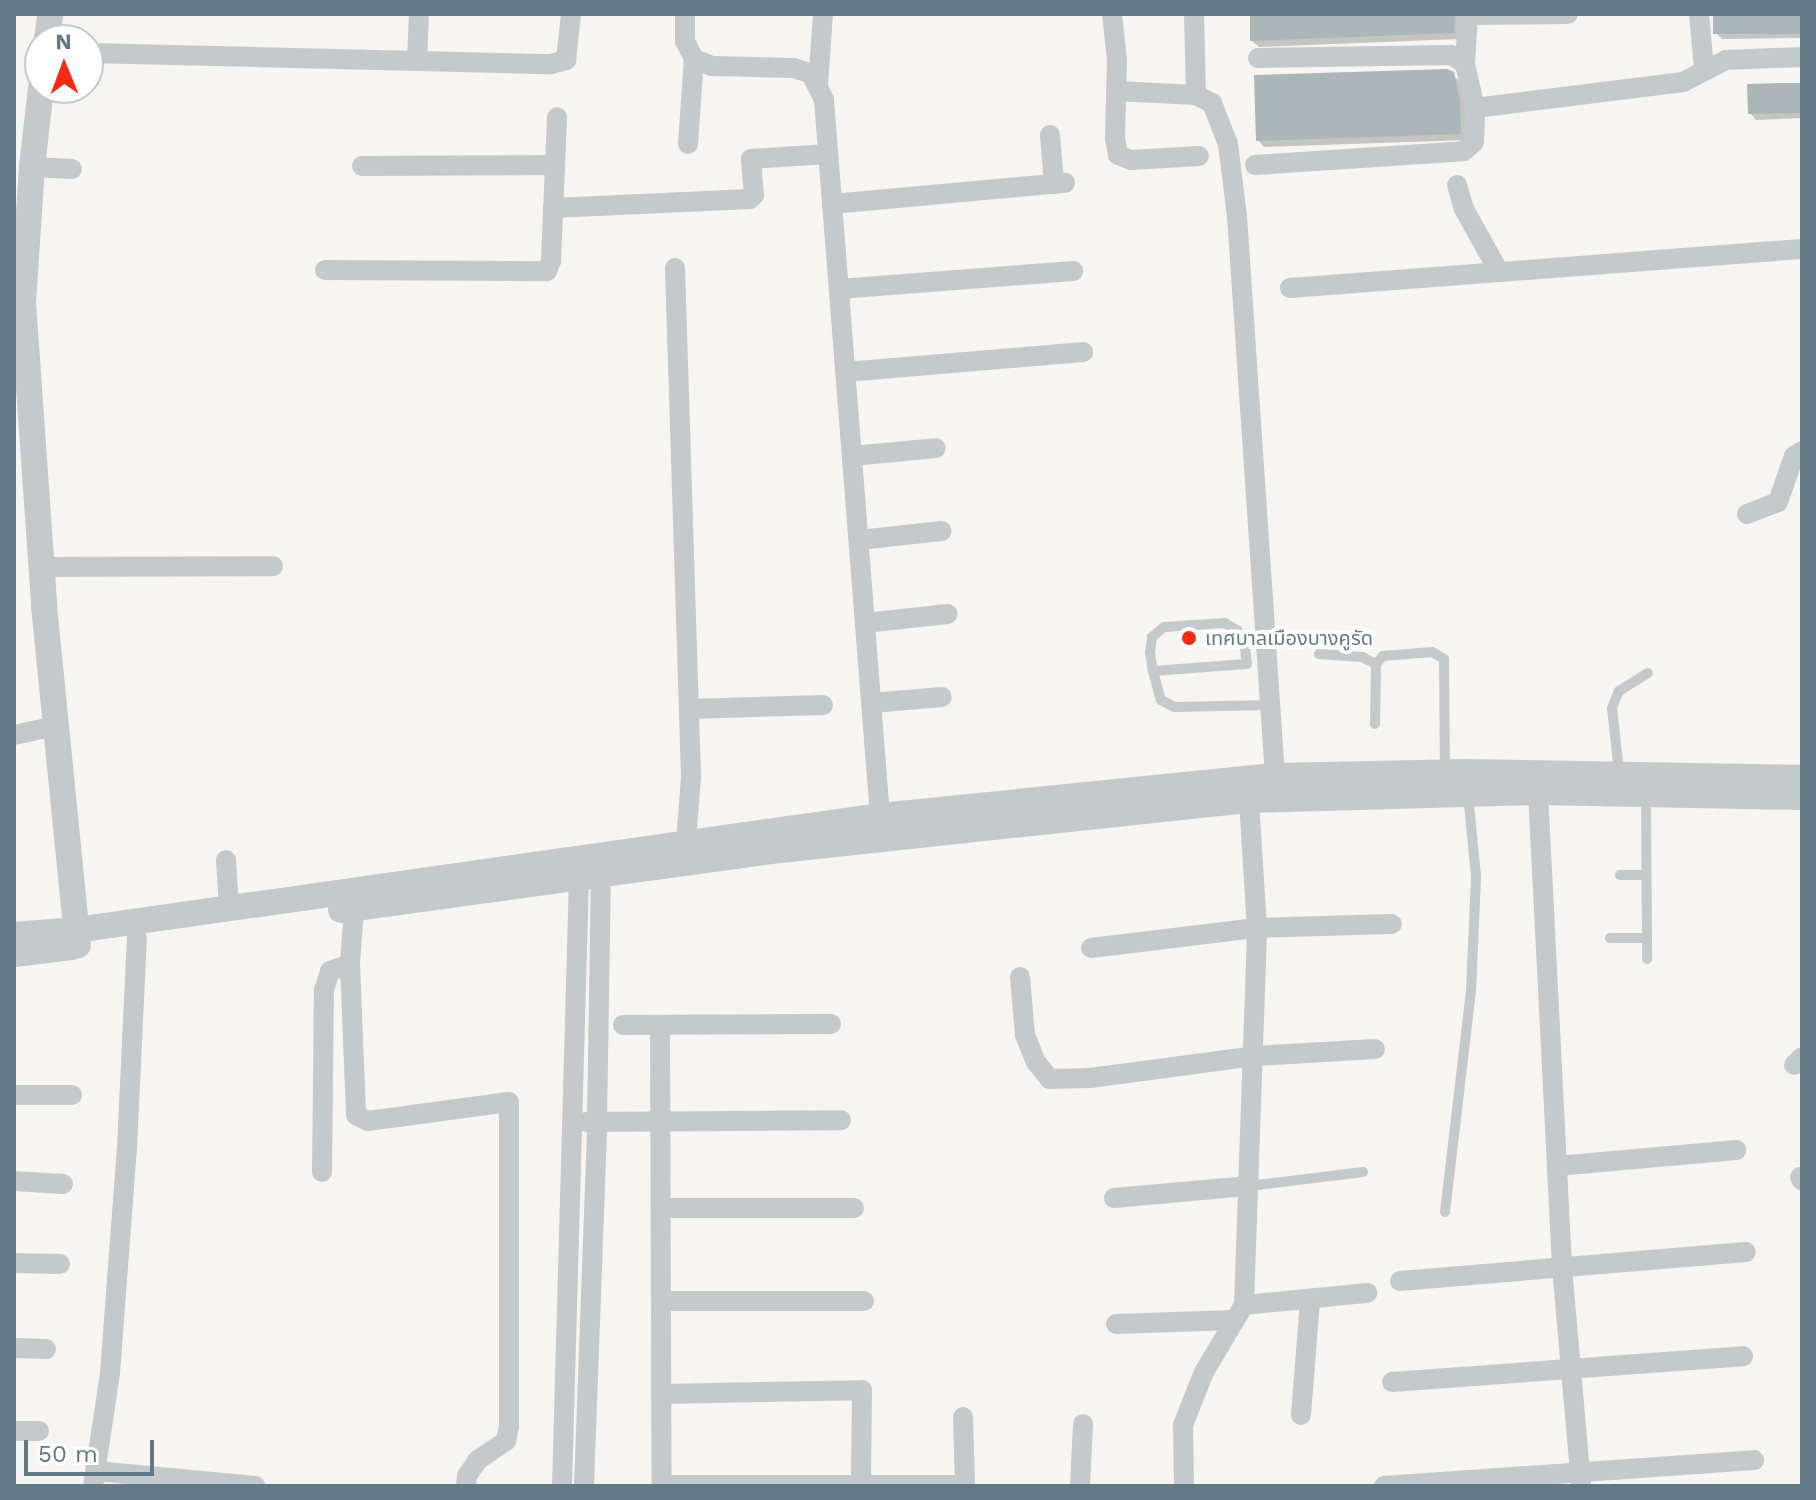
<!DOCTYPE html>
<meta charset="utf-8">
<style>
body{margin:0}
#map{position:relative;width:1816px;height:1500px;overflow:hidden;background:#f6f5f1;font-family:"Work Sans","Noto Sans Thai",sans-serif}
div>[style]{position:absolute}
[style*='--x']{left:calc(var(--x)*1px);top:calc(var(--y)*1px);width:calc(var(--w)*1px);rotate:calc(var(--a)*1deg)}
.shadow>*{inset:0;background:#0003}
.building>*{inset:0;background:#abb6b9;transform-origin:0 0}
.service>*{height:10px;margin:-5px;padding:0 5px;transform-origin:5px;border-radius:5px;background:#c4c9cb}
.minor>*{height:20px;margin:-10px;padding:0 10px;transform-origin:10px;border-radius:10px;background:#c4c9cb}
.tertiary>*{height:26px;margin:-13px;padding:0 13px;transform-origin:13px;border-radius:13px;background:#c4c9cb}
.dots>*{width:22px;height:22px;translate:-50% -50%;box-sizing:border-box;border:4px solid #fff;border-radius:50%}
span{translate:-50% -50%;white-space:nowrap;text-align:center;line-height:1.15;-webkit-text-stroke:8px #fff;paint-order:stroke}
.poi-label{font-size:20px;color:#627a85}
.left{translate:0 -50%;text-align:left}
.frame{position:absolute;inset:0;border:16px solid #627a85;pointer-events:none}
.north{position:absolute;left:24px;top:24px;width:80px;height:80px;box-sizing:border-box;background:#fff;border:2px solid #c0cace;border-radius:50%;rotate:359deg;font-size:22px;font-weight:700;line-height:32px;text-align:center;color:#627a85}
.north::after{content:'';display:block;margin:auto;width:28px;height:36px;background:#f32a14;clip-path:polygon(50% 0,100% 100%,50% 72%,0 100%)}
.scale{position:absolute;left:24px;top:1440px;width:130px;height:36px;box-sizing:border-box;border:4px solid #627a85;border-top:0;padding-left:10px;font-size:24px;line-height:28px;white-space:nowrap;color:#627a85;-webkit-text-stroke:6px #fff;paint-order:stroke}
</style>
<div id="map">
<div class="shadow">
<div style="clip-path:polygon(1251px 14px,1460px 14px,1459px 39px,1259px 47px,1252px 41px)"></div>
<div style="clip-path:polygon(1715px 14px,1802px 14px,1802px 38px,1722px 39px,1716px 33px)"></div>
<div style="clip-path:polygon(1452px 74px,1459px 81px,1466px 109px,1467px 140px,1264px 147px,1258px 140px)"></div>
<div style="clip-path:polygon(1802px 84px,1802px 118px,1756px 120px,1750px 113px)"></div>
</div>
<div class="building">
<div style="clip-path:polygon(1250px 14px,1455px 14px,1454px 33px,1250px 41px)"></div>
<div style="left:1713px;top:14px;width:87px;height:20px"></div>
<div style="clip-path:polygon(1447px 69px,1454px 72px,1460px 101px,1461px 134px,1256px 141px,1254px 75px)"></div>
<div style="clip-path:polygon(1780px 83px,1802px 83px,1802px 113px,1748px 114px,1747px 84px)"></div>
</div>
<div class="service">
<div style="--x:1319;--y:654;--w:43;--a:4"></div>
<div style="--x:1362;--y:657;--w:16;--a:27"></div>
<div style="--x:1153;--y:671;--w:94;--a:-4.3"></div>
<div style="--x:1247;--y:664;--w:24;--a:-97"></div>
<div style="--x:1244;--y:640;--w:12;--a:-125"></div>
<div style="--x:1237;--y:630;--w:14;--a:-150"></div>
<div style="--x:1225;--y:623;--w:61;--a:176.2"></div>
<div style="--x:1164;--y:627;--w:16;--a:140"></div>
<div style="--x:1152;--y:637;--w:16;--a:97"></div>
<div style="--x:1150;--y:653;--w:18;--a:81"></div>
<div style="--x:1153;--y:671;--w:30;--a:75"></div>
<div style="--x:1161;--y:700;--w:16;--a:27"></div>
<div style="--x:1175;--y:707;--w:96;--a:-1.2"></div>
<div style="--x:1375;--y:724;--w:60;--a:-89"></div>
<div style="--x:1376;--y:664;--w:11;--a:-49"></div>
<div style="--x:1383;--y:656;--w:49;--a:-4.7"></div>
<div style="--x:1432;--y:652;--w:14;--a:30"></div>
<div style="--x:1444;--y:659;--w:111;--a:89.5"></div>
<div style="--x:1619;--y:772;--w:64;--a:-96.2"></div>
<div style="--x:1612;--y:708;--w:18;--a:-68"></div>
<div style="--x:1619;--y:691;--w:34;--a:-32"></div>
<div style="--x:1646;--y:796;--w:163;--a:89.6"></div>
<div style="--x:1620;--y:875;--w:25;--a:0"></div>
<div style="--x:1610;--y:938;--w:36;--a:0"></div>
<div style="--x:1249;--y:1186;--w:115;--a:-7"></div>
<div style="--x:1445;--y:1212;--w:222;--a:-83.3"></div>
<div style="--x:1471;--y:992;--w:116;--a:-87.5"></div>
<div style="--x:1476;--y:876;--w:81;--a:-95.6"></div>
</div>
<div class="minor">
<div style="--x:685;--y:14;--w:27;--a:90"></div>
<div style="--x:685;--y:41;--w:20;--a:63"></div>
<div style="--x:694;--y:59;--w:19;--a:21"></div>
<div style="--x:712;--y:66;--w:82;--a:1.4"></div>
<div style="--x:794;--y:68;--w:18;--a:19"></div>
<div style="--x:811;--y:74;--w:29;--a:63"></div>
<div style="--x:824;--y:100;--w:718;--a:85.53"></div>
<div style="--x:1112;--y:14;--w:46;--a:83.8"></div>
<div style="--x:1117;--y:60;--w:78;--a:91.5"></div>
<div style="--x:1115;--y:138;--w:17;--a:80"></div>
<div style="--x:1118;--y:155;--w:14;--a:21"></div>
<div style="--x:1131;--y:160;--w:68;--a:-3.4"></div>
<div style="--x:1194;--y:14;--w:81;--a:88.6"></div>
<div style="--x:1699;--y:14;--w:55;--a:84.8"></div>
<div style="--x:1468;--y:15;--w:100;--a:-0.6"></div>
<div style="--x:88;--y:53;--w:463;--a:1.4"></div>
<div style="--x:551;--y:64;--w:16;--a:-15"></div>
<div style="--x:566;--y:60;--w:46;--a:-83.8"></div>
<div style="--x:417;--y:61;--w:47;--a:-87.6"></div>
<div style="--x:1465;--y:64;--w:50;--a:-86.6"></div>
<div style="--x:818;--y:85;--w:71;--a:-86"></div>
<div style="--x:1116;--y:91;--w:80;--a:2.9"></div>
<div style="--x:1196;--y:95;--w:18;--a:27"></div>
<div style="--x:1212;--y:103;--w:44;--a:68.7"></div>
<div style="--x:1228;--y:144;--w:73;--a:82.9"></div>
<div style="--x:1237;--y:216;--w:561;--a:86.12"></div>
<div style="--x:1475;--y:108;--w:210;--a:-7.1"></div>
<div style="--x:1683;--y:82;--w:48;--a:-27.1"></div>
<div style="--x:1726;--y:60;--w:76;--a:-2.3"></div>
<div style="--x:1050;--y:135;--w:49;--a:85.3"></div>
<div style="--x:688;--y:144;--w:85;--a:-86"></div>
<div style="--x:1255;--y:165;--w:209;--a:-3.8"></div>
<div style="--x:1464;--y:151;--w:13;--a:-42"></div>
<div style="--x:1474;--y:142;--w:34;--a:-88"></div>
<div style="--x:1475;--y:108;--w:45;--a:-102.8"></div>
<div style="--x:1465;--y:64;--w:17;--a:-147"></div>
<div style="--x:1451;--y:55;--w:193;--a:179.1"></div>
<div style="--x:362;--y:166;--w:193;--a:-0.3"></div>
<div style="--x:32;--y:167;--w:40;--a:2.9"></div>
<div style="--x:1457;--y:185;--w:25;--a:74"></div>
<div style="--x:1464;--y:209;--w:72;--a:60.9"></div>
<div style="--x:832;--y:204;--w:234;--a:-5.2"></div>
<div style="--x:553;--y:208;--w:197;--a:-2.6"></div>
<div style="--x:750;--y:199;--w:6;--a:-45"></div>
<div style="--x:754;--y:195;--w:36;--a:-95"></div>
<div style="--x:751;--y:159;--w:77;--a:-3.7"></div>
<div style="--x:675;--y:268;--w:510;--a:88.2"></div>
<div style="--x:691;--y:778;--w:64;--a:94.5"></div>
<div style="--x:325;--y:270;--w:222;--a:0.3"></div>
<div style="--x:547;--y:271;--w:11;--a:-68"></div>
<div style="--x:551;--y:261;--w:144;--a:-87.6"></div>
<div style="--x:1290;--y:288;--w:513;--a:-4.36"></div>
<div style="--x:839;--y:289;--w:235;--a:-4.4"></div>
<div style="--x:846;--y:372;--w:238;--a:-4.8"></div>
<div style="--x:852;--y:456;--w:84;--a:-5.4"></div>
<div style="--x:1747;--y:514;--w:33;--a:-21"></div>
<div style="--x:1778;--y:502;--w:49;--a:-70.8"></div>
<div style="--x:1794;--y:456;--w:9;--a:-32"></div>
<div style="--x:859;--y:540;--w:83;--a:-6.2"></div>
<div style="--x:42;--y:567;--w:231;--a:-0.2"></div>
<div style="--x:865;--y:623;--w:83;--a:-6.2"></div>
<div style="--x:872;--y:703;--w:70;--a:-4.9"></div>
<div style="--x:689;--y:709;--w:134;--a:-1.7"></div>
<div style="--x:14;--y:735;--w:43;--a:-12.1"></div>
<div style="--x:1538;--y:792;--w:476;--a:87.1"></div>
<div style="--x:1562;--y:1267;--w:220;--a:85"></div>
<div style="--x:226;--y:860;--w:48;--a:86.4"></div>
<div style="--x:354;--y:908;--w:56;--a:94.1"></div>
<div style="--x:350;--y:964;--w:151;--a:87.7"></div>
<div style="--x:356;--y:1115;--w:13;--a:27"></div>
<div style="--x:368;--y:1121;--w:142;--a:-7.7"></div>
<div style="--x:509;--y:1102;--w:324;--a:90"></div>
<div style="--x:509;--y:1426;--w:15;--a:101"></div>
<div style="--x:506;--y:1441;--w:34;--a:146"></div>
<div style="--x:478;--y:1460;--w:19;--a:125"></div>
<div style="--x:467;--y:1476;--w:10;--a:96"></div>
<div style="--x:1091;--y:948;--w:167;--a:-6.9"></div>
<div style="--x:1257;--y:928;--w:135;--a:-1.7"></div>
<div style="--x:1020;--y:977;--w:58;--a:85.1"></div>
<div style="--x:1025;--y:1035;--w:29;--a:68"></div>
<div style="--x:1036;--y:1062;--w:22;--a:51"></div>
<div style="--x:1050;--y:1079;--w:40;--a:-1.4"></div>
<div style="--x:1090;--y:1078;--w:166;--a:-7.6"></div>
<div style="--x:1255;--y:1056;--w:120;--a:-3.3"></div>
<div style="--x:623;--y:1025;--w:208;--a:-0.3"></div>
<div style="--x:660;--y:1025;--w:461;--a:89.8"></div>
<div style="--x:1794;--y:1065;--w:11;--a:-45"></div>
<div style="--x:14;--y:1095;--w:58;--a:0"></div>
<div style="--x:586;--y:1122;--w:255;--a:-0.4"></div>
<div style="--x:1557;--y:1166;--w:180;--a:-5.1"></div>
<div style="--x:322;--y:1172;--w:182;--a:-89.4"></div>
<div style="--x:324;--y:990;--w:20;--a:-72"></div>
<div style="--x:330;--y:971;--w:21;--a:-19"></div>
<div style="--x:1800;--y:1177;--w:4;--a:63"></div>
<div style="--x:14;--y:1181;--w:49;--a:3.5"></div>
<div style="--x:1114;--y:1198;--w:136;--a:-5.1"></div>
<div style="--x:661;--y:1208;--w:193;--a:0"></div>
<div style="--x:14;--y:1263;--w:46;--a:1.2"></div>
<div style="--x:1400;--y:1281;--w:347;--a:-4.8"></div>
<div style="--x:661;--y:1301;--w:203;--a:0"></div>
<div style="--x:1244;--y:1305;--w:124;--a:-5.6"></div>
<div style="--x:1116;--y:1324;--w:117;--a:-2"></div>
<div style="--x:14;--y:1348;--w:32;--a:2"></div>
<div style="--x:1392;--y:1382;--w:352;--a:-4.2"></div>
<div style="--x:661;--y:1394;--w:201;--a:-1.1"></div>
<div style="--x:862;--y:1390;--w:96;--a:90.6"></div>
<div style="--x:1301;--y:1415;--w:115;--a:-85.5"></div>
<div style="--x:963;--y:1417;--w:69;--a:88.3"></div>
<div style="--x:14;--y:1431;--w:25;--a:0"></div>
<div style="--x:96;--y:1471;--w:160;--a:5.4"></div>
<div style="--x:662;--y:1485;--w:303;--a:0"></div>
<div style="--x:93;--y:1486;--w:114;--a:-81.4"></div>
<div style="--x:110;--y:1373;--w:226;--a:-85.7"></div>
<div style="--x:127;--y:1148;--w:210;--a:-87.3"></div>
<div style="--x:562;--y:1486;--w:609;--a:-88.4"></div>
<div style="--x:584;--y:1486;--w:362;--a:-87.9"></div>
<div style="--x:597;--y:1124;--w:250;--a:-89.1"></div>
<div style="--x:1080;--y:1486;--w:62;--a:-87.2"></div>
<div style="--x:1184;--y:1486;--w:61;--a:-90.9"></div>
<div style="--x:1183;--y:1425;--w:57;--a:-68.4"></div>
<div style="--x:1204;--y:1372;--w:78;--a:-59.2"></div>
<div style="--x:1244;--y:1305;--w:377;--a:-88"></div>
<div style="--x:1257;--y:928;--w:128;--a:-93.6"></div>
<div style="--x:1384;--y:1486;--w:371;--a:-4"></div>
</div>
<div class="tertiary">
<div style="--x:47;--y:40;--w:26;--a:-83"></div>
<div style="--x:41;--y:88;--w:80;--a:96.5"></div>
<div style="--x:32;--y:167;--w:135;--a:93.8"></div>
<div style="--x:23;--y:302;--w:305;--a:86"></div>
<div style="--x:44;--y:606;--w:341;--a:84.3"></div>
<div style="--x:341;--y:910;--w:433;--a:-7.8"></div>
<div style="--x:770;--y:851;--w:482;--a:-6.1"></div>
<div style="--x:1249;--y:800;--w:289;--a:-1.6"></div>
<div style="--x:1538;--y:792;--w:264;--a:1.1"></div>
<div style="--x:14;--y:935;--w:62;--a:-4.6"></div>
<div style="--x:76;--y:930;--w:812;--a:-8.07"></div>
<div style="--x:880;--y:816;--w:397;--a:-5.8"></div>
<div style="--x:1275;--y:776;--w:191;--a:-1.2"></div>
<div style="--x:1466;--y:772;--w:336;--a:1"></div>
<div style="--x:14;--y:954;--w:58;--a:-6.9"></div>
</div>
<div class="dots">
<div style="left:1189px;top:638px;background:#f32a14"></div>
</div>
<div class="poi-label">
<span class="left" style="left:1205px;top:638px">เทศบาลเมืองบางคูรัด</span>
</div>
<div class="frame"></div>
<div class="north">N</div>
<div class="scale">50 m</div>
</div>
